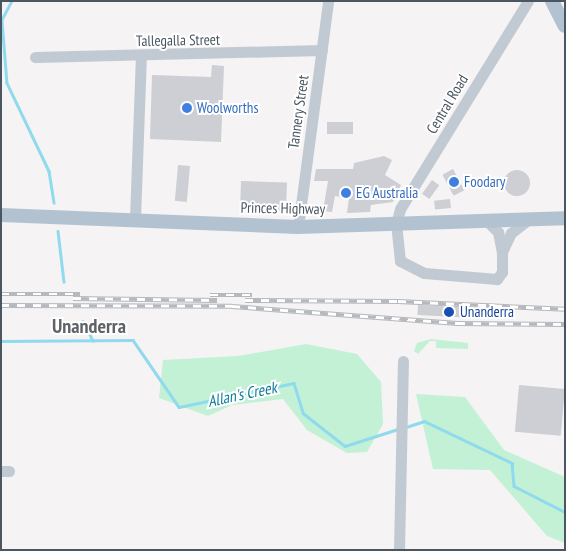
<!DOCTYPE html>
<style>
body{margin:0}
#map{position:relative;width:566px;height:551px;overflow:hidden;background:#f5f3f3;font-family:"PT Sans Narrow",sans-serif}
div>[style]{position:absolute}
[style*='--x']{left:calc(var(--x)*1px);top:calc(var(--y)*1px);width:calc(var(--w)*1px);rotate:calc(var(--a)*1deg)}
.green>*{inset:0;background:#c3f1d5}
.stream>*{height:2.5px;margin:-1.25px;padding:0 1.25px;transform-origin:1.25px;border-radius:1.25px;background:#90daee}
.building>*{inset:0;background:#cdcfd5;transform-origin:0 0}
.round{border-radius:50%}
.minor>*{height:11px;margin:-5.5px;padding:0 5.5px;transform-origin:5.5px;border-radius:5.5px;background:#c1cad2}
.major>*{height:14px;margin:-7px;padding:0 7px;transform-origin:7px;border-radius:7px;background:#b3c2d1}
.rail>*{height:4.5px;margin-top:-2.25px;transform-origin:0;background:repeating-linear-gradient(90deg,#fff 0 8px,#b5b8bd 0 16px);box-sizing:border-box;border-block:1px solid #b5b8bd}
.dots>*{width:14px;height:14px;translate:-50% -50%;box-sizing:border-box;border:2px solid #fff;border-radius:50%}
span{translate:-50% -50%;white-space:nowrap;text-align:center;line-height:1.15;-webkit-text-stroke:4px #fff;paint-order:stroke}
.street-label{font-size:15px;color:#4a5661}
.shop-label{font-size:15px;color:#366cbe}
.left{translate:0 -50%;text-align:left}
.transit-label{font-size:15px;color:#164399}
.water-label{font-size:16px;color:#0c7c9b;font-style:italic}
.district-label{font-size:20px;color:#5f6368;font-weight:700}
.frame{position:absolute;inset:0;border:2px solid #4a5661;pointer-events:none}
</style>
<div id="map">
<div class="green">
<div style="clip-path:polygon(431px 339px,468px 343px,468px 349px,436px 348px,436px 341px,430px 341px,418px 354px,414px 351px,417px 343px)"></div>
<div style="clip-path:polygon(306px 344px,357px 354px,381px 382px,383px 424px,367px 452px,347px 453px,307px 430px,283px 399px,232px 405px,208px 416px,159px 398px,163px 360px,238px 356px)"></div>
<div style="clip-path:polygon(416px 394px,465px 397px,504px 450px,565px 477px,565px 543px,547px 536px,490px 470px,433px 469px)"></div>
</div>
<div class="stream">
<div style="--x:12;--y:1;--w:21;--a:118"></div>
<div style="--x:2;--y:20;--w:63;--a:85.5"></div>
<div style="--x:7;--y:83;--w:98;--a:64.5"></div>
<div style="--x:49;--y:171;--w:32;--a:81"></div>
<div style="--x:58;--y:231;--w:51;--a:83.3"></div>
<div style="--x:83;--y:321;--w:22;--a:63"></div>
<div style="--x:1;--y:341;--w:132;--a:-0.4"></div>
<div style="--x:133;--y:340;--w:81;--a:55.5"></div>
<div style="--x:179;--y:407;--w:117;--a:-11.8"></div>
<div style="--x:294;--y:383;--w:31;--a:73"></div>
<div style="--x:303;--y:413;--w:53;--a:38.2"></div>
<div style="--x:345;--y:446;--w:56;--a:-17.8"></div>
<div style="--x:406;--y:427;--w:19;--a:-18"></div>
<div style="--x:424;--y:421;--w:98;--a:25.5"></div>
<div style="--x:512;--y:463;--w:23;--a:85"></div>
<div style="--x:514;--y:486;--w:57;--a:27"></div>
</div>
<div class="building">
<div style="clip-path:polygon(212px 65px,224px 66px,221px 142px,150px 139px,152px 75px,211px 77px)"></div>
<div style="left:353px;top:122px;width:12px;height:26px;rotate:90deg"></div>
<div style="clip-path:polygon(384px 156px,392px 160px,385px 175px,401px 185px,393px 202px,371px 205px,370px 212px,347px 213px,349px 198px,335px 196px,332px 212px,323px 211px,328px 181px,314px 181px,316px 169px,353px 169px,354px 163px)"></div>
<div style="left:178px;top:165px;width:12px;height:36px;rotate:5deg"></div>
<div style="left:453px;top:169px;width:24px;height:12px;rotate:62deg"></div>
<div class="round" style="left:504px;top:170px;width:26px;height:26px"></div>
<div style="left:432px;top:180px;width:9px;height:17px;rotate:36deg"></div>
<div style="left:241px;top:181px;width:46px;height:29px;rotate:2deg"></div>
<div style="left:450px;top:199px;width:9px;height:16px;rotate:84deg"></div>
<div style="left:418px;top:305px;width:44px;height:10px;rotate:3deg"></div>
<div style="left:519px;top:385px;width:46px;height:47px;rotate:5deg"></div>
</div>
<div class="minor">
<div style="--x:35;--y:57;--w:287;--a:-1.4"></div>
<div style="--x:135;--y:218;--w:162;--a:-87.9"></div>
<div style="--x:487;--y:221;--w:16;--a:45"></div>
<div style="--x:498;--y:232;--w:20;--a:79"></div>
<div style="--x:502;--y:252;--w:20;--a:90"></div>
<div style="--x:502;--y:272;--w:9;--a:126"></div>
<div style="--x:497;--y:279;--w:73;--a:-175.3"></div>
<div style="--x:424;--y:273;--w:27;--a:-153"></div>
<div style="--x:400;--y:261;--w:37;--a:-96"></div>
<div style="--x:396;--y:224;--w:16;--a:-75"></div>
<div style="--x:400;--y:209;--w:244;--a:-58.4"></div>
<div style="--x:298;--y:227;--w:228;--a:-82.4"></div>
<div style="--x:502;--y:252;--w:21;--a:-65"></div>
<div style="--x:511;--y:233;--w:23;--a:-38"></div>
<div style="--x:1;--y:471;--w:8;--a:0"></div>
<div style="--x:399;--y:550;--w:189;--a:-88.8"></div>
</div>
<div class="major">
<div style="--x:552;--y:1;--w:28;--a:63"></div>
<div style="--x:1;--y:215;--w:297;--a:2.3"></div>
<div style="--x:298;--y:227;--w:267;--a:-1.9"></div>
</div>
<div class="rail">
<div style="--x:1;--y:294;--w:79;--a:0"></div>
<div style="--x:210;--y:295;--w:42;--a:0"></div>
<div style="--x:73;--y:298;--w:144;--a:0.8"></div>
<div style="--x:245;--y:300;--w:153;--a:0.4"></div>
<div style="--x:398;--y:301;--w:167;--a:2.7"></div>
<div style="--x:1;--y:305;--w:231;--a:0.2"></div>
<div style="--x:232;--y:306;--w:226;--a:4.3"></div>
<div style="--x:457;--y:323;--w:108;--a:0.5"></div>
</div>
<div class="dots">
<div style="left:187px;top:108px;background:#3f7fe0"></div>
<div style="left:454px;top:182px;background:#3f7fe0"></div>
<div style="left:346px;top:193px;background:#3f7fe0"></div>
<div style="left:449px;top:312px;background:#1a4fb4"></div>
</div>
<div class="street-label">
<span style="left:178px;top:40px;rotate:-1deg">Tallegalla Street</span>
<span style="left:447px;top:104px;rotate:-59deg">Central Road</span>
<span style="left:298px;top:112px;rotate:-82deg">Tannery Street</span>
<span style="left:283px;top:208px;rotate:1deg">Princes Highway</span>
</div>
<div class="shop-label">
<span class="left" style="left:197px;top:108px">Woolworths</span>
<span class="left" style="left:464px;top:182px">Foodary</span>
<span class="left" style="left:356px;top:193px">EG Australia</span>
</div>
<div class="transit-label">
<span class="left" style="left:460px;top:312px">Unanderra</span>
</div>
<div class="water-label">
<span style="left:242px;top:394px;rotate:-12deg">Allan's Creek</span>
</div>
<div class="district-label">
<span style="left:89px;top:326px">Unanderra</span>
</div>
<div class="frame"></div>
</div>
